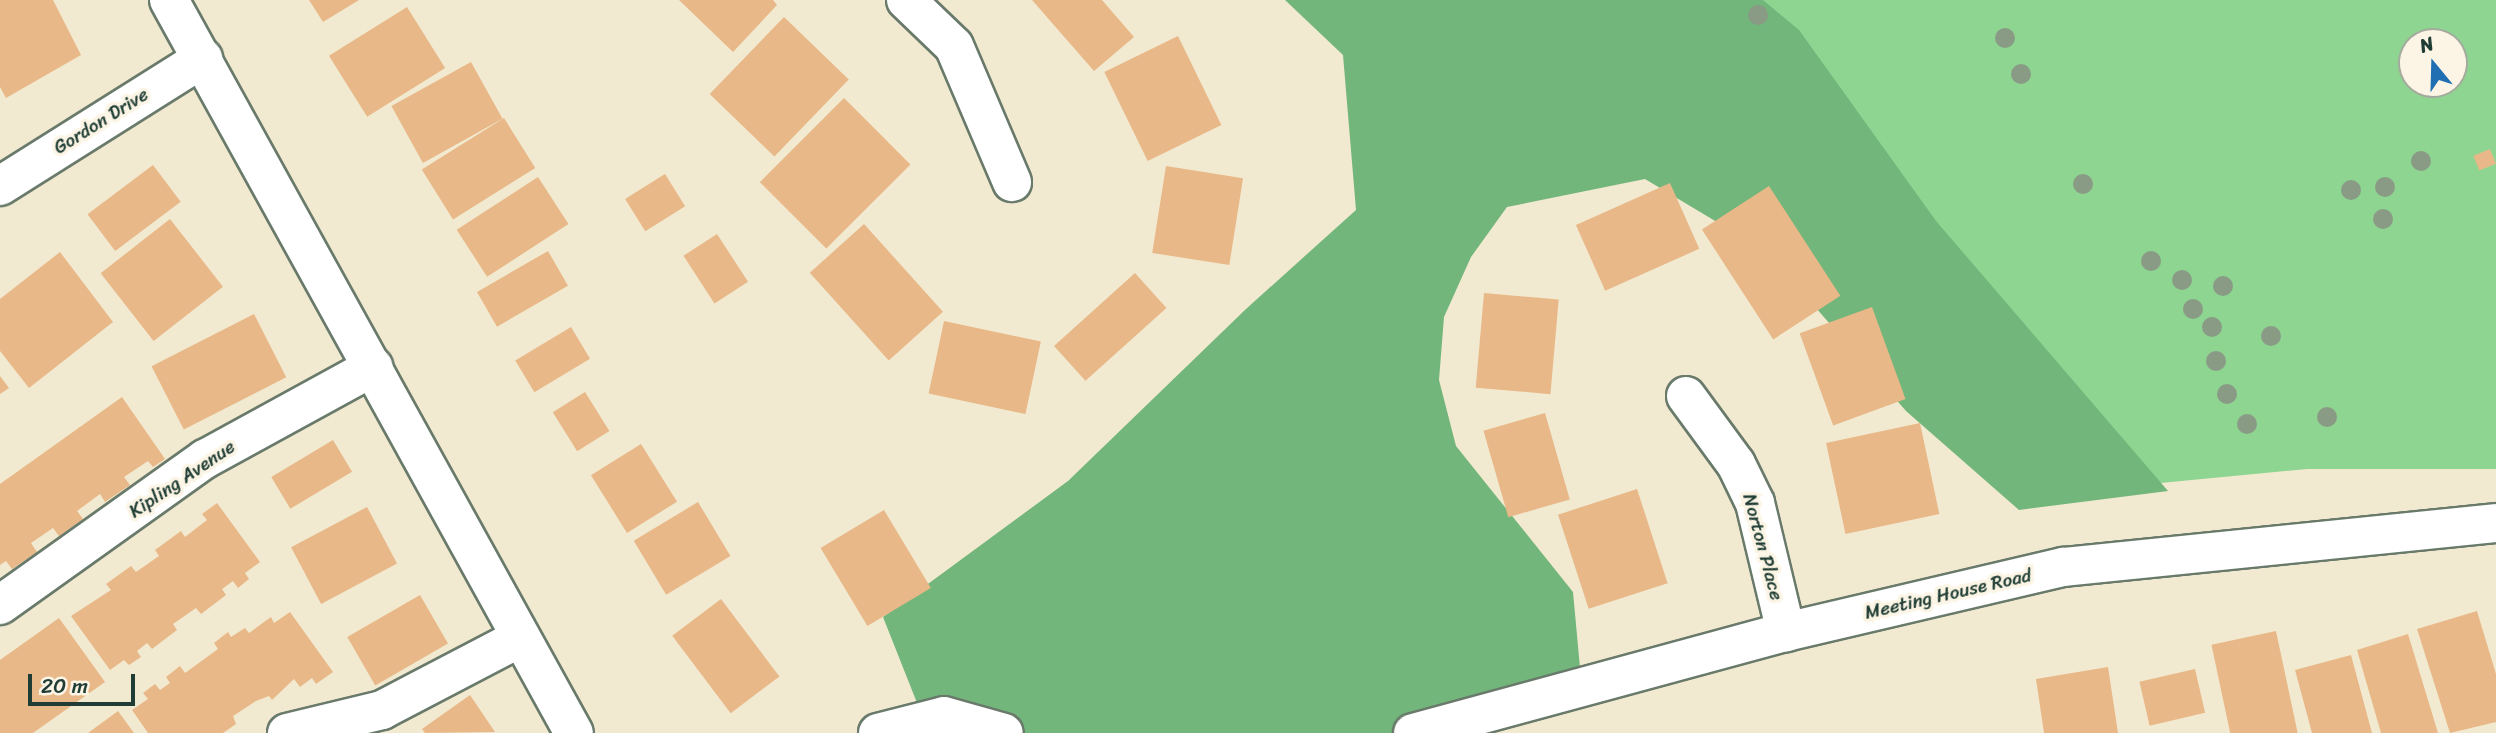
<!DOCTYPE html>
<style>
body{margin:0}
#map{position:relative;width:2496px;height:733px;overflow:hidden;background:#f2ead0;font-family:Sriracha,sans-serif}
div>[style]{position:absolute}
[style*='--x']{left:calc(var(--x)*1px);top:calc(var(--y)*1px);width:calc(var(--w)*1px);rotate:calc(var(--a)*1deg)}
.green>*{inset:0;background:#8dd591}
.forest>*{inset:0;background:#72b67b}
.building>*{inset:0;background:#e8b888;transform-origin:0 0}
.roads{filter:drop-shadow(2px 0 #697a6b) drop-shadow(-2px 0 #697a6b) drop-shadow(0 2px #697a6b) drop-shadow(0 -2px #697a6b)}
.minor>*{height:38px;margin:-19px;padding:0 19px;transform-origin:19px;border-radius:19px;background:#fff}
.trees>*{width:20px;height:20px;margin:-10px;border-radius:50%;background:#8a9b85}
span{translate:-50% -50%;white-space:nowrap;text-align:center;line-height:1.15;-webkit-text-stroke:7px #fcf5e5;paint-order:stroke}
.street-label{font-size:19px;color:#1f3d34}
.north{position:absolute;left:2398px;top:28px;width:70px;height:70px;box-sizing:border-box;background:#fcf5e5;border:2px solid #a4ab9e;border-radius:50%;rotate:341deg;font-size:19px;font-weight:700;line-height:28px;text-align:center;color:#1f3d34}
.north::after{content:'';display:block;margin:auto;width:24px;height:32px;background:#1f6fb2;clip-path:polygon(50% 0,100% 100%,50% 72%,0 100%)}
.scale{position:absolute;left:28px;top:674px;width:107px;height:32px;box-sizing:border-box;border:4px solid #1f3d34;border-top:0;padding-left:9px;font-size:21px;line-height:24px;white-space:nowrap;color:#1f3d34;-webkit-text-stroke:5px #fcf5e5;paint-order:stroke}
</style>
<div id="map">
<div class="green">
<div style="clip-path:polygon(evenodd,1720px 0,2496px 0,2496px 469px,2307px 469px,2150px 484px,1720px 0,2412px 42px,2454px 42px,2454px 84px,2412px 84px,2412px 42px)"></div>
</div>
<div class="forest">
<div style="clip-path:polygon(1285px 0,1763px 0,1799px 30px,1936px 221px,2168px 491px,2019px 510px,1906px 411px,1767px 252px,1645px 179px,1507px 207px,1471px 257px,1444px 317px,1439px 380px,1456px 446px,1573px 592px,1583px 700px,1416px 733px,1004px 733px,923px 718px,883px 617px,1068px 481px,1246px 309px,1356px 210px,1343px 55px)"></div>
</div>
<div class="building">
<div style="clip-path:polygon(0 0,53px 0,81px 55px,6px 98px,0 87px)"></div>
<div style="clip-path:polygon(309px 0,359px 0,323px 22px)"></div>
<div style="clip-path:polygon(679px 0,773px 0,777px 5px,733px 52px)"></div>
<div style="clip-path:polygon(1032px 0,1102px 0,1134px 37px,1094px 71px)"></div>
<div style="left:407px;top:7px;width:72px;height:92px;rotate:58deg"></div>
<div style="left:784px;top:17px;width:90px;height:107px;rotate:44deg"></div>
<div style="left:1178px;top:36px;width:99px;height:82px;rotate:64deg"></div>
<div style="left:471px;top:62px;width:65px;height:91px;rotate:61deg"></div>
<div style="left:844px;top:98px;width:94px;height:119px;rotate:45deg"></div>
<div style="left:504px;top:118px;width:59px;height:97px;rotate:58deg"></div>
<div style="left:2490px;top:149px;width:16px;height:18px;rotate:68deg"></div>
<div style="left:153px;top:165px;width:46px;height:82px;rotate:53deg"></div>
<div style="left:1166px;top:166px;width:78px;height:88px;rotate:9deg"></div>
<div style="left:665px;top:174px;width:38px;height:47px;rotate:58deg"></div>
<div style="left:538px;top:177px;width:56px;height:97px;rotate:57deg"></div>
<div style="left:1670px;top:183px;width:72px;height:103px;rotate:66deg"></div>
<div style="left:1769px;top:186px;width:131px;height:80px;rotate:57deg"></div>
<div style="left:170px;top:219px;width:86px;height:88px;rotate:52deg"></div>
<div style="left:864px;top:224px;width:118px;height:73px;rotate:48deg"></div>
<div style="left:717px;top:234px;width:57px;height:40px;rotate:57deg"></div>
<div style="left:548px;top:251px;width:40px;height:82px;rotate:60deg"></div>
<div style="clip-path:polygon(60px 252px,113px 322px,29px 388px,0 351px,0 299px)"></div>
<div style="left:1135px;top:273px;width:47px;height:109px;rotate:48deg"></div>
<div style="left:1484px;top:293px;width:75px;height:95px;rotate:5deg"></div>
<div style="left:1872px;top:307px;width:98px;height:77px;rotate:70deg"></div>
<div style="left:254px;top:314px;width:71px;height:115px;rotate:63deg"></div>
<div style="left:944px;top:321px;width:99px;height:74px;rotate:12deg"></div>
<div style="left:571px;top:327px;width:37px;height:65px;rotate:59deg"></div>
<div style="clip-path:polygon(0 376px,9px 388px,0 394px)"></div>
<div style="left:585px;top:392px;width:46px;height:38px;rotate:58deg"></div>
<div style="clip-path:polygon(122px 397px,165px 459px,153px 467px,148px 461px,124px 477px,130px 485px,105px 502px,100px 494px,77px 511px,83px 519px,59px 536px,53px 528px,31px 543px,37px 552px,12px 569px,6px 561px,0 565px,0 484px)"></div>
<div style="left:1545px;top:413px;width:90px;height:64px;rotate:74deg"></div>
<div style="left:1920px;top:423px;width:93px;height:96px;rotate:78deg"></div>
<div style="left:333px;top:440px;width:37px;height:72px;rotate:59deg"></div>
<div style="left:641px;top:444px;width:68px;height:59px;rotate:58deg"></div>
<div style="left:1637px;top:489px;width:99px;height:83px;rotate:72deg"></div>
<div style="left:698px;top:502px;width:63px;height:75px;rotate:59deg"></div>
<div style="clip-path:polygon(217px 503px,260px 562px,245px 573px,249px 579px,238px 588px,233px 581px,222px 589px,226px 595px,201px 614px,196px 608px,173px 624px,177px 630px,152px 649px,147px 643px,137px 651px,141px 657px,129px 665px,124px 660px,110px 670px,71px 616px,111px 590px,106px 584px,131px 566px,136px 572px,159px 556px,155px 550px,181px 531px,185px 537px,194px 530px,207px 520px,202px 514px)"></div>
<div style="left:367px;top:507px;width:64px;height:86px;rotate:62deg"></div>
<div style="left:884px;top:510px;width:91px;height:74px;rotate:59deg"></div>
<div style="left:420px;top:595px;width:56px;height:84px;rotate:60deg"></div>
<div style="left:721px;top:599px;width:97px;height:61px;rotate:53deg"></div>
<div style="clip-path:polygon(2477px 611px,2496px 674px,2496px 722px,2450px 733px,2417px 629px)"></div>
<div style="clip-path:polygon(290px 612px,333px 672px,316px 684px,312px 678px,300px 687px,294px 679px,272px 700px,269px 696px,256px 701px,233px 716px,236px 724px,223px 733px,148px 733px,132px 710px,148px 699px,143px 693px,155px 684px,160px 690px,170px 683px,166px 677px,180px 666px,185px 673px,218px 649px,214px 643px,228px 632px,231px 637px,245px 628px,249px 633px,271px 617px,274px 623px)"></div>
<div style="clip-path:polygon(59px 618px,105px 682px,33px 733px,0 733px,0 660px)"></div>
<div style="left:2276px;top:631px;width:104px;height:66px;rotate:78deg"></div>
<div style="clip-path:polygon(2408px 634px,2438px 733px,2381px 733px,2357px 650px)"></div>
<div style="clip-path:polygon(2351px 655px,2372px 733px,2312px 733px,2295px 670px)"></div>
<div style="clip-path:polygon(2108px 667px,2118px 733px,2044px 733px,2036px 679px)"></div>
<div style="left:2195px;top:669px;width:45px;height:57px;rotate:77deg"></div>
<div style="clip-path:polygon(470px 695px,495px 732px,425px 733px,422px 729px)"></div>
<div style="clip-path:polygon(118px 711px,134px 733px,88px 733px)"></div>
</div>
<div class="roads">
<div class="minor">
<div style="--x:169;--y:0;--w:837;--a:61.08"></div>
<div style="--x:906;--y:0;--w:66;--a:43.8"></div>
<div style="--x:954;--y:46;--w:148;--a:66.9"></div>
<div style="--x:0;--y:186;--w:240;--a:-32.2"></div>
<div style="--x:1686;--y:396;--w:84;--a:53.7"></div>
<div style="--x:1736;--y:464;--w:43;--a:64"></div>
<div style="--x:1755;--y:503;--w:133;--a:76.5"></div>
<div style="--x:0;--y:605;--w:252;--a:-35.5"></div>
<div style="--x:205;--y:459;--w:192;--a:-28.7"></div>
<div style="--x:287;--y:733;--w:98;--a:-13.6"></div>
<div style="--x:382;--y:710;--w:156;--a:-27.6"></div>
<div style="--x:878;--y:733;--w:68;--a:-14.4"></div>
<div style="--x:944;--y:716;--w:62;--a:15.8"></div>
<div style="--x:1413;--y:733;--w:386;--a:-15.2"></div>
<div style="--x:1786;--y:632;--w:285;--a:-13.2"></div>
<div style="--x:2064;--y:567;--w:434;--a:-5.8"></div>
</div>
</div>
<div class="trees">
<div style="left:1758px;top:15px"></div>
<div style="left:2005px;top:38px"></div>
<div style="left:2021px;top:74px"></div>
<div style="left:2421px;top:161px"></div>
<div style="left:2083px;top:184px"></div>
<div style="left:2385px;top:187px"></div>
<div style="left:2351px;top:190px"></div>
<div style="left:2383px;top:219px"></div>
<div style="left:2151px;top:261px"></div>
<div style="left:2182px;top:280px"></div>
<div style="left:2223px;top:286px"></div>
<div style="left:2193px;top:309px"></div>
<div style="left:2212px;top:327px"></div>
<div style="left:2271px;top:336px"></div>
<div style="left:2216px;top:361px"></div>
<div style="left:2227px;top:394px"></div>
<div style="left:2327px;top:417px"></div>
<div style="left:2247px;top:424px"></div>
</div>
<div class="street-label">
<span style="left:101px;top:121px;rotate:-32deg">Gordon Drive</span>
<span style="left:182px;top:479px;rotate:-34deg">Kipling Avenue</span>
<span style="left:1763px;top:547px;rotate:75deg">Norton Place</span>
<span style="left:1948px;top:594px;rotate:-13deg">Meeting House Road</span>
</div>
<div class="north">N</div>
<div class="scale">20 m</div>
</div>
